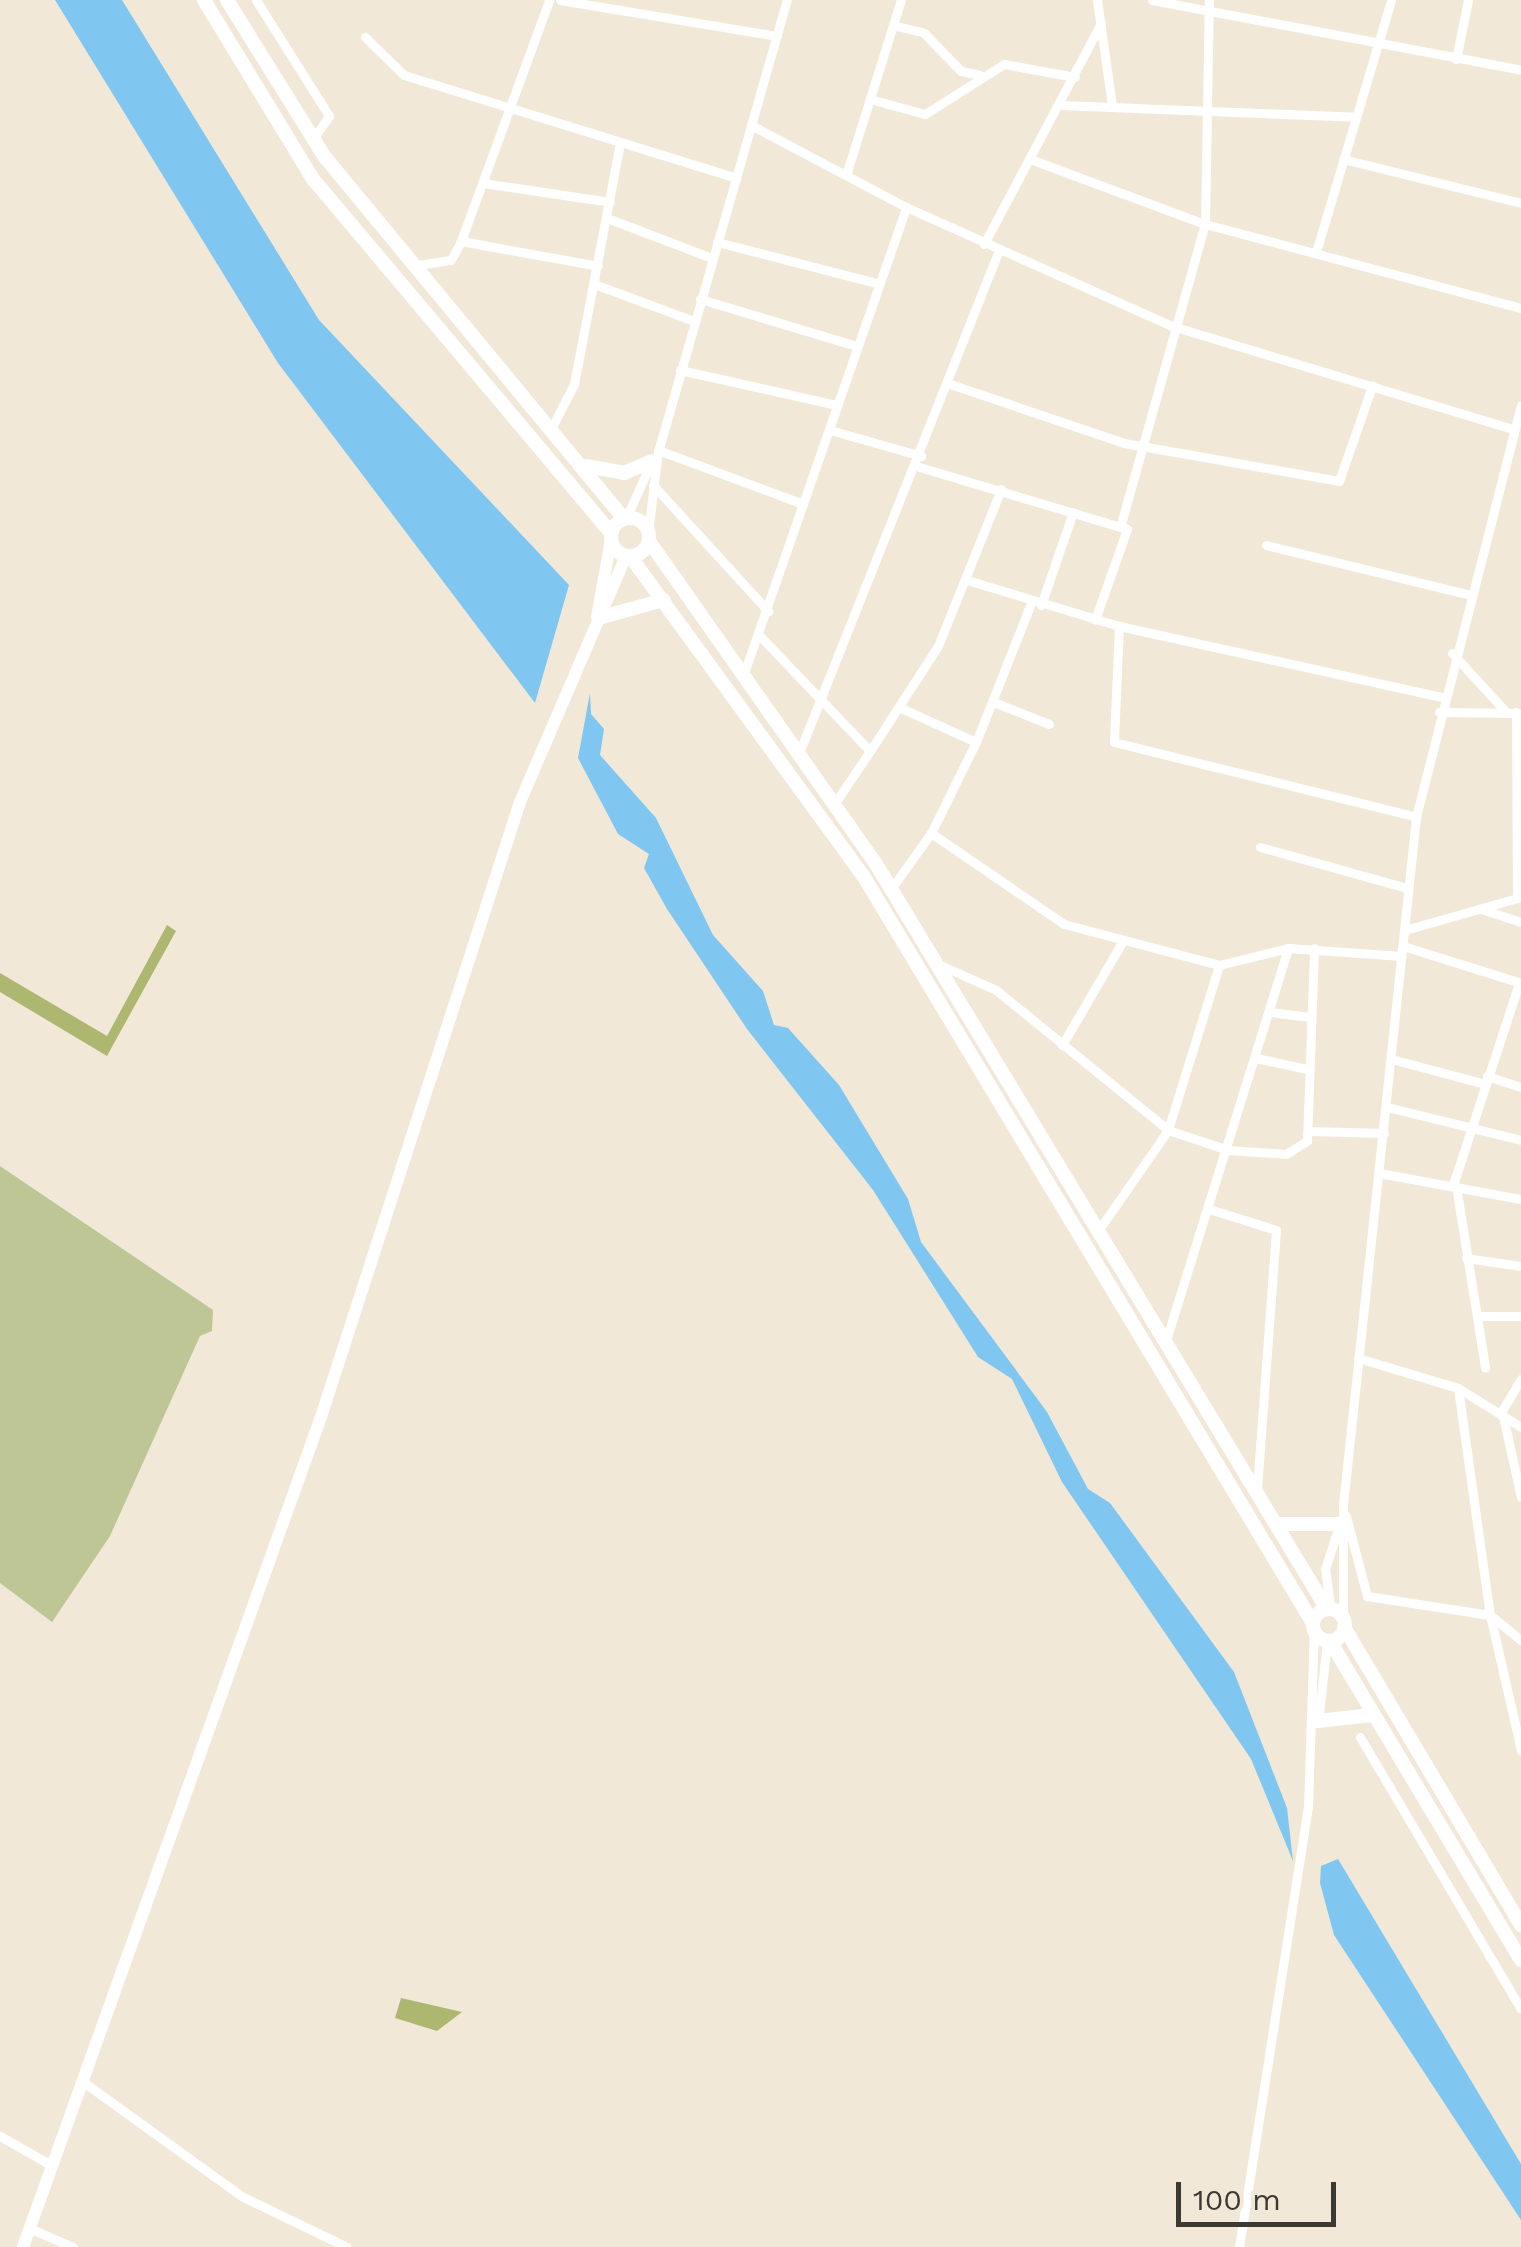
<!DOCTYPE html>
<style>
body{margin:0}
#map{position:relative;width:1521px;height:2247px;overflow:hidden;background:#f1e8d8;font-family:"Work Sans",sans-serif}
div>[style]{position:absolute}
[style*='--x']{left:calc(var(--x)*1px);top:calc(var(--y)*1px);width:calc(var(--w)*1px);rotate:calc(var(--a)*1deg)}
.green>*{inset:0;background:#bfc696}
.forest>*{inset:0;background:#aeb770}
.water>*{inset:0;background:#7fc7f1}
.street>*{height:9px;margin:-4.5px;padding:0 4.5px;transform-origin:4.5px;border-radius:4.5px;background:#fff}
.secondary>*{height:12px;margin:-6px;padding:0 6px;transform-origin:6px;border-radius:6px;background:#fff}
.primary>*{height:14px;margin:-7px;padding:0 7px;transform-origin:7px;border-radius:7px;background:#fff}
.primary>.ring{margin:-7px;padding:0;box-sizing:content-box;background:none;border:14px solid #fff;border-radius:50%}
span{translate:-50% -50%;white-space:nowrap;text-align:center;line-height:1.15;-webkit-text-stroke:9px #f1e8d8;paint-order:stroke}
.scale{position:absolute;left:1176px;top:2182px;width:160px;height:45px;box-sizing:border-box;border:5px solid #3c3933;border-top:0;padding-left:12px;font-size:30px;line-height:35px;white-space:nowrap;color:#3c3933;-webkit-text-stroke:8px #f1e8d8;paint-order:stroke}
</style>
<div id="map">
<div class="green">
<div style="clip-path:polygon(0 1166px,213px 1310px,212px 1331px,200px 1336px,110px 1536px,52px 1622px,0 1583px)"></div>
</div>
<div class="forest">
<div style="clip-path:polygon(167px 925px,176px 931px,107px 1056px,0 992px,0 973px,107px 1036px)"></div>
<div style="clip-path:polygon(401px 1998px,462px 2012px,437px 2031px,395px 2018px)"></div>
</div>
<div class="water">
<div style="clip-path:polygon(55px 0,122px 0,319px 320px,569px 585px,535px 703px,278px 363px)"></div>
<div style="clip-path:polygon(590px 693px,591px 714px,604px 729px,600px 755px,656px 818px,713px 935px,763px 991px,774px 1025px,788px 1028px,839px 1085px,908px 1199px,921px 1242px,1047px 1412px,1088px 1489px,1110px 1503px,1234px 1672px,1287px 1808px,1293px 1861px,1251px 1759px,1062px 1482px,1012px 1379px,978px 1357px,873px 1190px,747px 1029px,667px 909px,644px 868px,649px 854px,618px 834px,578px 758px)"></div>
<div style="clip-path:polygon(1338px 1859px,1521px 2164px,1521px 2220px,1334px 1935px,1320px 1883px,1321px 1866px)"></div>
</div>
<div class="street">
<div style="--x:256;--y:0;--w:137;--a:57.8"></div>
<div style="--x:329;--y:116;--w:28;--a:125"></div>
<div style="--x:560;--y:0;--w:220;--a:9.4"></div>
<div style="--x:1097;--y:0;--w:106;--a:81.9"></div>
<div style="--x:1152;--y:0;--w:376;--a:10.7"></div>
<div style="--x:893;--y:25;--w:32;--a:14"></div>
<div style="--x:924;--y:33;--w:53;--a:45.8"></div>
<div style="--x:961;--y:71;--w:19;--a:12"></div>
<div style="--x:365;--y:37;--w:54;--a:44.3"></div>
<div style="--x:404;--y:75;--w:348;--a:17.2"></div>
<div style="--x:1456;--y:59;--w:60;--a:-78.5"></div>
<div style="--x:870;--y:99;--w:57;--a:15.3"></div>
<div style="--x:925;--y:114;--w:93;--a:-32.3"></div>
<div style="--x:1004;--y:64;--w:72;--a:10.4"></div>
<div style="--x:1061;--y:105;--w:295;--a:2.3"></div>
<div style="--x:751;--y:125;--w:175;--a:27.9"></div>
<div style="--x:906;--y:207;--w:291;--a:24.1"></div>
<div style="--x:1172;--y:326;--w:357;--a:16.8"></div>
<div style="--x:1030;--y:159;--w:187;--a:20.4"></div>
<div style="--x:1205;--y:224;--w:327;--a:14.9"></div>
<div style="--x:1343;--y:159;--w:183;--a:13.9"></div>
<div style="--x:846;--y:175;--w:183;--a:-72.6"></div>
<div style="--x:483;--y:183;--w:128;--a:8.5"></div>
<div style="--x:607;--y:218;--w:112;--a:20.9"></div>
<div style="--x:461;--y:241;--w:139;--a:10.3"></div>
<div style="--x:717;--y:242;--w:165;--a:14.4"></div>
<div style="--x:984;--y:244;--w:250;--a:-62.1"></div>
<div style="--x:1316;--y:252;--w:263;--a:-73.4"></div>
<div style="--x:412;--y:266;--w:39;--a:-9"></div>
<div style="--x:451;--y:260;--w:21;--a:-62"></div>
<div style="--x:461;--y:241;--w:257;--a:-69.9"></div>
<div style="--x:594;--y:284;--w:107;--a:20.3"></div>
<div style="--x:700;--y:299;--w:164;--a:16.7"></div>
<div style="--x:680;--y:370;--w:161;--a:12.6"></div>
<div style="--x:947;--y:383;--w:187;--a:18.7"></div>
<div style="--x:1124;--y:443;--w:218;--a:10"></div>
<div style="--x:1339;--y:481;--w:101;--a:-70.8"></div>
<div style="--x:551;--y:429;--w:51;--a:-62.9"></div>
<div style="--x:574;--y:384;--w:246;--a:-79.2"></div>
<div style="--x:830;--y:430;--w:95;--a:15.9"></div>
<div style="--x:658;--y:450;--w:155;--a:20.4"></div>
<div style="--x:916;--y:466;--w:220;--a:16.6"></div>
<div style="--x:1127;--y:529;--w:96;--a:109.4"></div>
<div style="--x:653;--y:485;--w:171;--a:47.6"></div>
<div style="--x:626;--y:518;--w:60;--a:-65.6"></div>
<div style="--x:1121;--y:524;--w:312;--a:-74.4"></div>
<div style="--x:1205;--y:224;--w:224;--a:-89"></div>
<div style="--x:648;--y:532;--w:81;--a:-82.9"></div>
<div style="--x:658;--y:452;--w:470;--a:-74.1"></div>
<div style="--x:1266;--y:545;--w:207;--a:13.7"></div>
<div style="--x:967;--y:580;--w:159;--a:16.8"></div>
<div style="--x:1119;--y:626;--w:331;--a:12.4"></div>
<div style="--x:1041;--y:605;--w:98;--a:-71"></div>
<div style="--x:1119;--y:626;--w:116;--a:92.5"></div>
<div style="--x:1114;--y:742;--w:311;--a:13.9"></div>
<div style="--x:760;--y:636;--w:159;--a:46.3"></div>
<div style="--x:870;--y:751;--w:125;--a:-57.1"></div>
<div style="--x:938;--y:646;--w:169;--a:-68.1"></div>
<div style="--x:1452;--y:653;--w:80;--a:47.5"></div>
<div style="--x:743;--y:676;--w:497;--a:-70.8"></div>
<div style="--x:996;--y:703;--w:57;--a:21.6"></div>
<div style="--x:901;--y:708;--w:82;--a:24.4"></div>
<div style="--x:976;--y:742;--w:149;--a:-68.4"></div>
<div style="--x:1439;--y:712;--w:82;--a:0.7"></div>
<div style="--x:1516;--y:712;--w:186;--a:89.7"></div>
<div style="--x:799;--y:753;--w:541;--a:-68.32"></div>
<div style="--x:835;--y:803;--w:63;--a:-56.1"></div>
<div style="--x:931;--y:833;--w:102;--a:-63.7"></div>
<div style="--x:1260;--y:847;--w:153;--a:15.6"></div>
<div style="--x:891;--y:889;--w:69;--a:-54.5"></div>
<div style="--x:931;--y:833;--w:161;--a:34.4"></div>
<div style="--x:1064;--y:924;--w:160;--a:14.8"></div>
<div style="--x:1481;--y:909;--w:42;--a:18"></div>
<div style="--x:1405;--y:930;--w:121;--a:-15.9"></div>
<div style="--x:1403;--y:946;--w:124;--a:17.4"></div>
<div style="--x:938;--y:964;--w:64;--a:24.1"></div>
<div style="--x:996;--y:990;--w:222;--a:39.1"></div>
<div style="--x:1168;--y:1130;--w:63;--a:18.4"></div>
<div style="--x:1228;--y:1150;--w:58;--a:3.9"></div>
<div style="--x:1286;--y:1154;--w:25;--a:-32"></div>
<div style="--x:1307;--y:1141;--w:193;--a:-87.9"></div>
<div style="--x:1270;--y:1012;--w:40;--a:7.1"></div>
<div style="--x:1062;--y:1045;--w:117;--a:-59.7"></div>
<div style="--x:1256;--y:1058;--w:52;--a:12.2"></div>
<div style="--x:1395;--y:1060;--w:93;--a:14.9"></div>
<div style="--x:1487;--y:1076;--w:36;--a:18"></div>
<div style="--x:1387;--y:1107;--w:138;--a:13.8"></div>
<div style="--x:1308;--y:1131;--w:76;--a:1.5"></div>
<div style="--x:1379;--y:1173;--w:144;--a:10.4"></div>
<div style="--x:1453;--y:1185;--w:213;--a:-71.9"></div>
<div style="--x:1456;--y:1186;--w:184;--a:80.9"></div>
<div style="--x:1209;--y:1209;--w:70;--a:17.4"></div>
<div style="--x:1276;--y:1230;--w:259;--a:94.2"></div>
<div style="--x:1100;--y:1228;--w:119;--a:-55.2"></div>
<div style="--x:1168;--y:1130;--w:173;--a:-72.8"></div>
<div style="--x:1219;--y:965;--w:71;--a:-13.8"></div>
<div style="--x:1288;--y:948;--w:114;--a:4"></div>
<div style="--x:1466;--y:1258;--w:56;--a:8.3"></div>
<div style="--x:1477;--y:1316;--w:44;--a:0"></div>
<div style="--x:1167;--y:1337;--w:407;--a:-72.7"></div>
<div style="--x:1358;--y:1358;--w:104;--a:16.7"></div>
<div style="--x:1458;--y:1388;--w:74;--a:31.8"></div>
<div style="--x:1458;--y:1388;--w:229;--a:82"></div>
<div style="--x:1490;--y:1615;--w:139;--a:77.1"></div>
<div style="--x:1500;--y:1414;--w:41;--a:-59"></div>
<div style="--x:1503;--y:1416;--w:83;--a:77.5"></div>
<div style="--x:1346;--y:1516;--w:83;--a:75.3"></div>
<div style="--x:1367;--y:1596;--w:124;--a:8.8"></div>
<div style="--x:1490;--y:1615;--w:40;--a:39"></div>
<div style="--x:1330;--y:1604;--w:35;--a:-98"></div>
<div style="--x:1325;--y:1569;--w:48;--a:-71.9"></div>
<div style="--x:1343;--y:1619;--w:114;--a:-90"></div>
<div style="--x:1343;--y:1505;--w:692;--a:-83.94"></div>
<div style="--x:1416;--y:817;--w:425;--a:-75.7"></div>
<div style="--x:1318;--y:1723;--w:82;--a:-83.7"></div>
<div style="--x:1360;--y:1737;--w:316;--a:59.4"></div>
<div style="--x:82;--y:2081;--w:198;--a:35.8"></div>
<div style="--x:243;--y:2197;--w:115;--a:25.7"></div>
<div style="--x:0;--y:2136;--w:56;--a:29.7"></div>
<div style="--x:29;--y:2228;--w:48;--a:23.4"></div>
<div style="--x:1239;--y:2247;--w:445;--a:-81.1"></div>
<div style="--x:1308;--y:1807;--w:178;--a:-88.1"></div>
</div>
<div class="secondary">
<div style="--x:597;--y:617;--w:78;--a:-79.7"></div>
<div style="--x:23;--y:2247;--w:882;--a:-70.25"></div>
<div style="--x:321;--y:1417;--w:646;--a:-72.07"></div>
<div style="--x:520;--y:802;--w:268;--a:-66.7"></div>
</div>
<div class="primary">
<div style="--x:204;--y:0;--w:210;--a:58.7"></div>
<div style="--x:313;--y:179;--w:463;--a:49.9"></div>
<div style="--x:227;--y:0;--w:184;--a:58.1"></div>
<div style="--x:324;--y:156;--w:471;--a:50.4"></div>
<div style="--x:586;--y:466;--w:39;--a:10"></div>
<div style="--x:624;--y:473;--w:30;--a:-23"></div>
<div class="ring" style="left:611px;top:518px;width:24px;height:24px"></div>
<div style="--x:649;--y:541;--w:395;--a:54.9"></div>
<div style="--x:876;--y:864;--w:871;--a:58.81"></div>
<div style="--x:630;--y:556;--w:397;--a:53.9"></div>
<div style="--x:864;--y:877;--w:871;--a:58.96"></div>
<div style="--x:602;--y:617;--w:64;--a:-15.3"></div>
<div style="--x:1279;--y:1524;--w:60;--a:0"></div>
<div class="ring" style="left:1313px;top:1609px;width:18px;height:18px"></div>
<div style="--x:1344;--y:1627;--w:347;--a:59.3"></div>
<div style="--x:1330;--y:1641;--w:372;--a:59.1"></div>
<div style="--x:1318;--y:1721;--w:55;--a:-6.2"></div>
</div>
<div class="scale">100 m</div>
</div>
